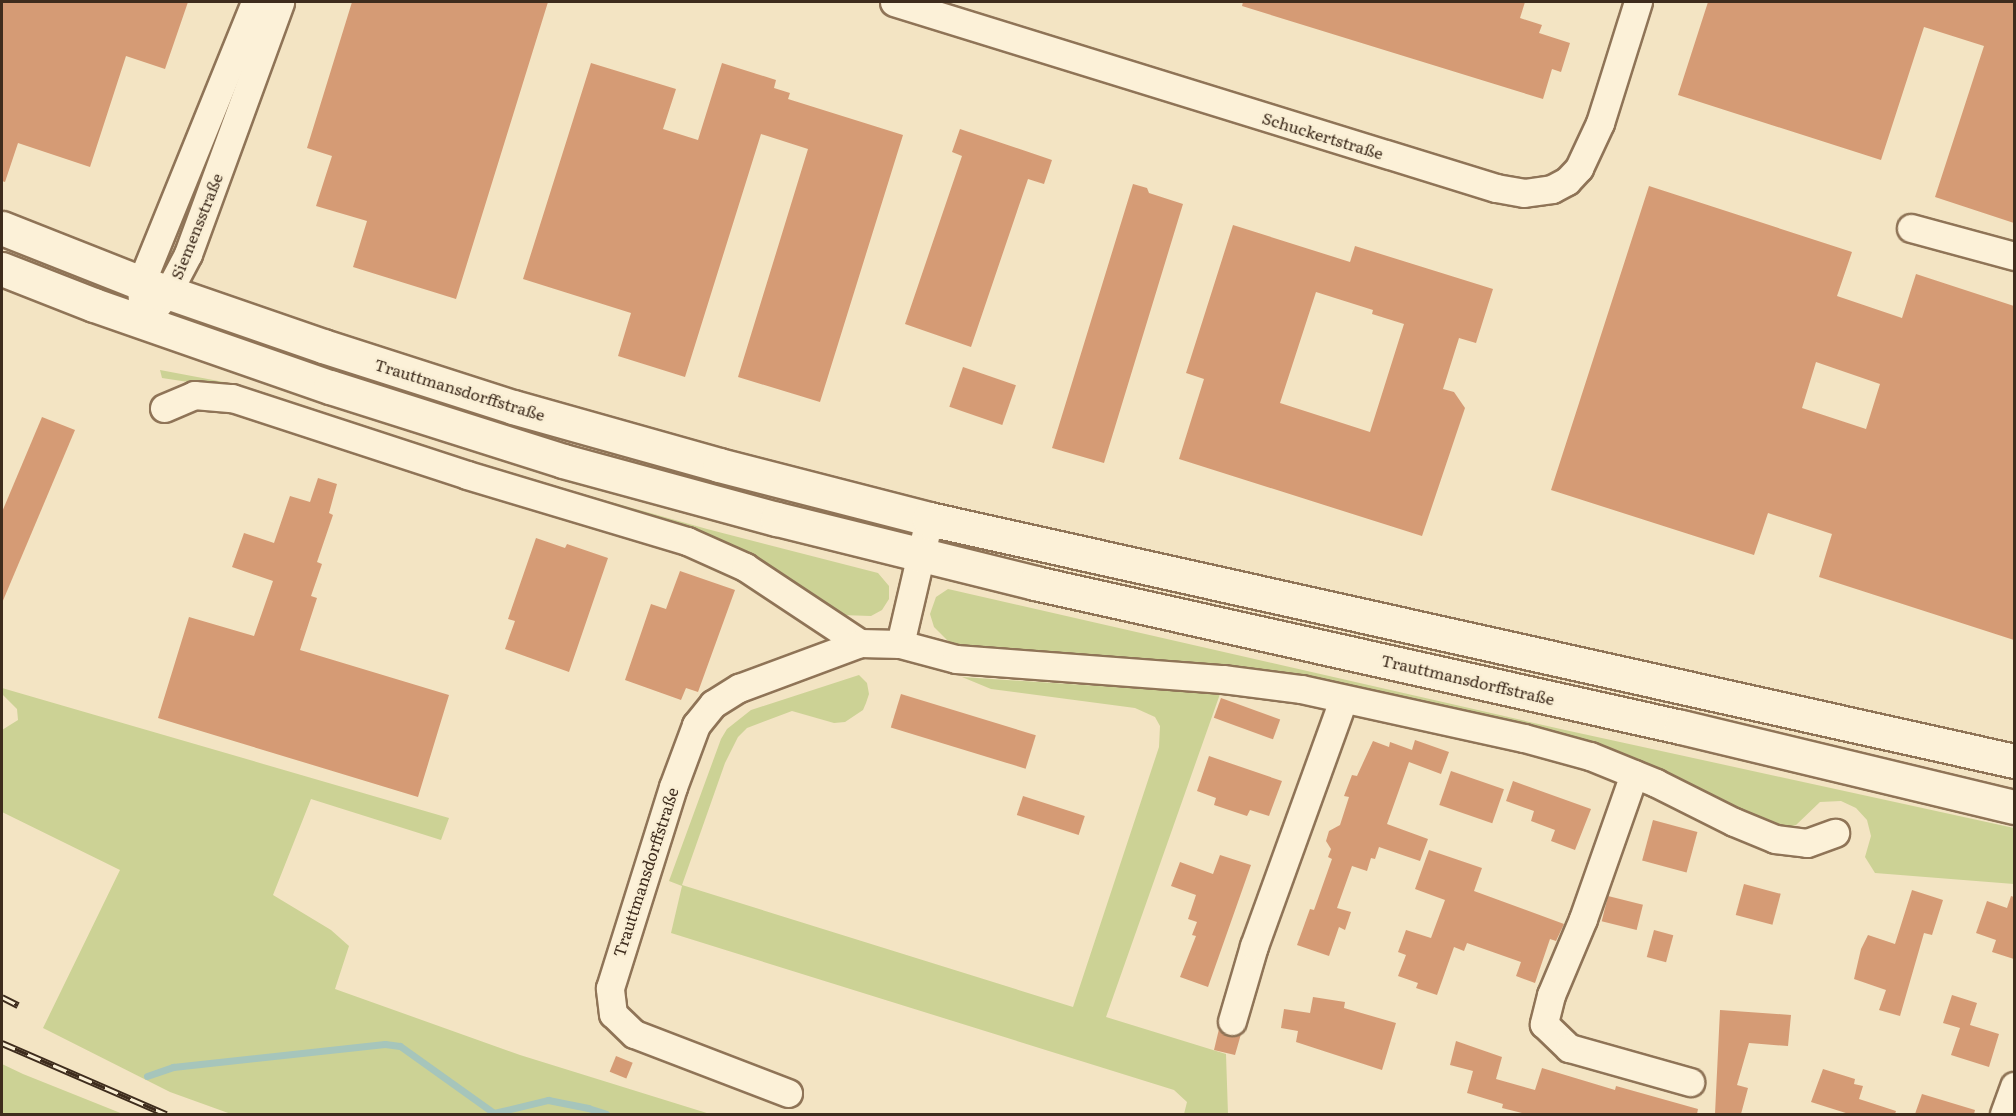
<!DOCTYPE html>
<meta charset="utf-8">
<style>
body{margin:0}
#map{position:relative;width:2016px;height:1116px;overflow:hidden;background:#f3e4c3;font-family:Literata,serif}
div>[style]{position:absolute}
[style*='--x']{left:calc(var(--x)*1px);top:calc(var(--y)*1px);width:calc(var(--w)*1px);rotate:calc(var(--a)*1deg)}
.green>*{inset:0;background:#ccd295}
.stream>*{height:7px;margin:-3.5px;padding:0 3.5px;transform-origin:3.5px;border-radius:3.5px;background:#a6c5bb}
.building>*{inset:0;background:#d59b75;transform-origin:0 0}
.roads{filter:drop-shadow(2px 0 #8f7457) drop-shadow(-2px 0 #8f7457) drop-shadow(0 2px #8f7457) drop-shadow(0 -2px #8f7457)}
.minor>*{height:27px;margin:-13.5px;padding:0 13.5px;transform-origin:13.5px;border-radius:13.5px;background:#fcf1d8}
.secondary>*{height:33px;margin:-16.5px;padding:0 16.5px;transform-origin:16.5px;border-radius:16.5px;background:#fcf1d8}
.rail>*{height:7px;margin-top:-3.5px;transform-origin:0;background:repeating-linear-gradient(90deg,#f9eed4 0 14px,#3e2c1d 0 28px);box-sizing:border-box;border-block:2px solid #3e2c1d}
span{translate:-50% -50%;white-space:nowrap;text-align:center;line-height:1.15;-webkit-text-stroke:4.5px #f9eed4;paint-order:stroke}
.street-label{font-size:16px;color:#3e2c1d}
.frame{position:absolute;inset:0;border:3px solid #3e2c1d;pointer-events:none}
</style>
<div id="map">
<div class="green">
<div style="clip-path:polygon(160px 370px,229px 383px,515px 475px,707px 529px,878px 573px,889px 586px,889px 599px,882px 610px,871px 616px,841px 615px,803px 590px,208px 385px,162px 378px)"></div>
<div style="clip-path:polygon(948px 589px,1565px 730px,2014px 828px,2014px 884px,1875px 873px,1865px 857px,1871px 836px,1867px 820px,1856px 808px,1841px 801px,1820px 802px,1796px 825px,1782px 829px,1594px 746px,951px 644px,934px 627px,930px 614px,936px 597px)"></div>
<div style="clip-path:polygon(859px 675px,867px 683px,869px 694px,866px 703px,863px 710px,845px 722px,834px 723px,792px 711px,747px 728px,738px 737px,725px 763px,682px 885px,1073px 1007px,1159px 747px,1160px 726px,1155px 717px,1135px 708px,991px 689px,962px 677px,1220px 694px,1106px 1017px,1226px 1054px,1228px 1114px,1184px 1114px,1187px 1102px,1174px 1090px,671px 933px,682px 886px,669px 881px,721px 739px,727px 729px,751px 710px)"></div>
<div style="clip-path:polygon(2px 688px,449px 818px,441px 840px,311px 799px,273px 895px,331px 930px,349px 946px,335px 989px,520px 1055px,710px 1114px,231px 1114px,170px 1092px,43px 1028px,120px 870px,2px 812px,2px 730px,18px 720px,17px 709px,2px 694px)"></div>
<div style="clip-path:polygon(2px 1064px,23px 1074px,123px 1114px,2px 1114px)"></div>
</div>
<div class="stream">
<div style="--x:147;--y:1076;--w:28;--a:-19"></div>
<div style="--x:173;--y:1067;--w:213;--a:-6.2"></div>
<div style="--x:385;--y:1044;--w:15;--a:8"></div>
<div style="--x:400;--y:1046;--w:115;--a:35.5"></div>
<div style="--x:494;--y:1113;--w:56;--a:-13.5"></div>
<div style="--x:548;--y:1100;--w:41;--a:11.3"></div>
<div style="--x:588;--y:1108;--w:19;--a:18"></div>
</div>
<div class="building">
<div style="clip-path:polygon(2px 2px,188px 2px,165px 69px,126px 56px,90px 167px,18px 143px,5px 182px,2px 181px)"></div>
<div style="clip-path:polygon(352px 2px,548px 2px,456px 299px,353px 267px,367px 221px,316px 206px,332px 156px,307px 148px)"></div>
<div style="clip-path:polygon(1243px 2px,1525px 2px,1520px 18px,1542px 25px,1539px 33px,1570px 43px,1561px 72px,1552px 69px,1543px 99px,1242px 6px)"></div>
<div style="clip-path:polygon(1708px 2px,2014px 2px,2014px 223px,1935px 197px,1984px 46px,1924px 27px,1881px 160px,1678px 95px)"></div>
<div style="clip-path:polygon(591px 63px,676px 89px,663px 129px,698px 140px,722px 63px,776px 80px,774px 88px,790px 93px,788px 99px,903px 135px,820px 402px,738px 377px,808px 149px,761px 134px,685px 377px,618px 356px,631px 313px,523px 279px)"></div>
<div style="clip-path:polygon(960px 129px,1052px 160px,1044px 184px,1028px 179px,971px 347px,905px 324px,962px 156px,952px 152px)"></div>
<div style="clip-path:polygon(1133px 184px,1147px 188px,1149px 193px,1183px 204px,1104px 463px,1052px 448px)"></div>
<div style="clip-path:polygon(evenodd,1649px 186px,1852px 252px,1837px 296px,1902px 318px,1916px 274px,2014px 306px,2014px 640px,1819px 577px,1832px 534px,1768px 513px,1754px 555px,1551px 490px,1649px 186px,1816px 362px,1880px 384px,1866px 429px,1802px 408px,1816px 362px)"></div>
<div style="clip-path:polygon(evenodd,1233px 225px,1350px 262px,1355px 246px,1493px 289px,1476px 343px,1459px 338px,1443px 389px,1454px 392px,1465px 408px,1422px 536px,1179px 459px,1204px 379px,1186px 373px,1233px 225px,1316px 292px,1373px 310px,1372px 314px,1404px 324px,1370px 432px,1280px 403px,1316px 292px)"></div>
<div style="left:963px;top:367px;width:56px;height:42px;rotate:19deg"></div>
<div style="clip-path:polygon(42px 417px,75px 430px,2px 603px,2px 512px)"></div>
<div style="clip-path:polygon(318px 478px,337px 484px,329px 513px,333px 515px,317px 562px,322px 564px,311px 596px,317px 598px,300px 650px,449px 695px,418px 797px,158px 718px,189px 617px,254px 636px,273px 581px,232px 567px,244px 533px,274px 543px,290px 496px,310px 502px)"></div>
<div style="clip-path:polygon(536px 538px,565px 548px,567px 544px,608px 558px,569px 672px,505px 649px,515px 621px,508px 619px)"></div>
<div style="clip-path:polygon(680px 571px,735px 590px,698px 692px,686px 688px,681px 700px,625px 680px,651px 604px,666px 609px)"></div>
<div style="left:901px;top:694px;width:141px;height:35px;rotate:17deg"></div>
<div style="left:1221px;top:698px;width:63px;height:21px;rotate:20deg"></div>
<div style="clip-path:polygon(1415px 740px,1449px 752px,1441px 774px,1409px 762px,1387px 824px,1428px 839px,1420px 861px,1379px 847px,1375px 859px,1371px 858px,1367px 871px,1352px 866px,1337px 908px,1351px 912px,1345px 930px,1339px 927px,1329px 956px,1297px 945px,1310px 909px,1314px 910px,1332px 859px,1328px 857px,1331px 849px,1326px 841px,1329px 831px,1340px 825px,1349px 797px,1344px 796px,1352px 775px,1357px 776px,1373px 741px,1389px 747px,1390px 742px,1412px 750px)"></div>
<div style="clip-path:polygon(1209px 756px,1282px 781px,1269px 816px,1250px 810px,1247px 816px,1214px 805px,1216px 798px,1197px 791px)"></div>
<div style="left:1451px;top:771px;width:56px;height:36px;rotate:19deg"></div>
<div style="clip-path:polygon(1513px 781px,1591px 809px,1575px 850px,1551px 841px,1555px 830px,1531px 821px,1534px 811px,1506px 801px)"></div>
<div style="left:1023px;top:796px;width:65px;height:20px;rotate:18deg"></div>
<div style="left:1653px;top:820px;width:46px;height:42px;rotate:15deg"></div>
<div style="clip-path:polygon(1429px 850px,1482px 868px,1474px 891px,1564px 924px,1556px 941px,1550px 939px,1535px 983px,1516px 976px,1521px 962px,1467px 943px,1464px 951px,1454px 947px,1437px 995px,1416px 988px,1418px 983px,1398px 976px,1406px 955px,1398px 952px,1406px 930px,1431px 938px,1445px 900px,1415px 889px)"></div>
<div style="clip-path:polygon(1220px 855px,1251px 865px,1208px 987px,1180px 977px,1196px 936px,1192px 935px,1197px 922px,1188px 919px,1196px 895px,1171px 886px,1180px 862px,1213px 874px)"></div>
<div style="left:1744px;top:884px;width:38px;height:32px;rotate:15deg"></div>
<div style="clip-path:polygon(1912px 890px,1943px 900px,1932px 935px,1924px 933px,1900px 1016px,1879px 1010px,1886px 990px,1854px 979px,1861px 949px,1868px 935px,1895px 944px)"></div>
<div style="left:1608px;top:896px;width:36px;height:26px;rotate:14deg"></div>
<div style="clip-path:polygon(2011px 896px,2014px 897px,2014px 959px,1992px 952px,1996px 940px,1976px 933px,1987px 901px,2007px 908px)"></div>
<div style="left:1654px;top:930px;width:20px;height:28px;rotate:15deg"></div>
<div style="clip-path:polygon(1952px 995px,1977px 1003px,1970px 1025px,1999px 1034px,1989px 1067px,1951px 1055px,1960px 1028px,1943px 1023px)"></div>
<div style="clip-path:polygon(1313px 997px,1345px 1002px,1344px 1008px,1396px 1023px,1382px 1070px,1296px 1042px,1298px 1031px,1281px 1028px,1284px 1009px,1310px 1013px)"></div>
<div style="clip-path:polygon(1720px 1010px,1791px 1015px,1788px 1046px,1749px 1043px,1737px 1085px,1748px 1088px,1741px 1114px,1715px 1114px)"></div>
<div style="clip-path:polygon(1219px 1029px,1228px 1036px,1241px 1034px,1235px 1055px,1214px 1050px)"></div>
<div style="clip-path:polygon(1456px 1041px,1502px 1057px,1496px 1079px,1535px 1090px,1542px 1068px,1615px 1090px,1616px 1086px,1698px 1109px,1697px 1114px,1526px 1114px,1502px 1108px,1503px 1104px,1467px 1093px,1473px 1071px,1450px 1065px)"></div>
<div style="left:616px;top:1056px;width:18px;height:17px;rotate:22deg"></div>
<div style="clip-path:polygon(1823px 1069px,1855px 1079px,1854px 1084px,1863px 1086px,1859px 1099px,1896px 1111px,1895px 1114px,1849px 1114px,1811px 1102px)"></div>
<div style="clip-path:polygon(1922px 1094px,1975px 1110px,1974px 1114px,1915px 1114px)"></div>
</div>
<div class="roads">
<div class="minor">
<div style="--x:894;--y:2;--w:630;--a:17.17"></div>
<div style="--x:1496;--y:188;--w:28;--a:10"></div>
<div style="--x:1524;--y:193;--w:28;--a:-8"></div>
<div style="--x:1552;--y:189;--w:17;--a:-28"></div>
<div style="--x:1567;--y:181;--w:18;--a:-47"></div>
<div style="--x:1579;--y:168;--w:50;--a:-65"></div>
<div style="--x:1600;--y:123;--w:127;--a:-72.6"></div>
<div style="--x:1911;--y:228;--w:107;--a:15.2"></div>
<div style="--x:142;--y:302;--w:19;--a:-93"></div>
<div style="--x:141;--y:283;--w:303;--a:-67.9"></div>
<div style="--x:142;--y:323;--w:40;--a:-50"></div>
<div style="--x:168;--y:292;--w:43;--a:-62.2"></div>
<div style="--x:188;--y:254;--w:268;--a:-69.9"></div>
<div style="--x:164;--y:408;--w:33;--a:-23"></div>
<div style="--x:194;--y:395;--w:38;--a:5"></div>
<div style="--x:232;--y:398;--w:247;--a:18.1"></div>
<div style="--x:467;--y:475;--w:230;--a:16.7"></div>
<div style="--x:687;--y:541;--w:64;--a:24.1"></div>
<div style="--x:745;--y:567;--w:138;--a:33.5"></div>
<div style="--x:900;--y:644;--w:128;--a:-76.9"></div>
<div style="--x:1634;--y:774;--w:154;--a:109.4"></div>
<div style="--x:1583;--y:919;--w:82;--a:112.8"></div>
<div style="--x:1551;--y:995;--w:30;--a:104"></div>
<div style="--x:1544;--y:1024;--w:35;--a:44"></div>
<div style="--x:1569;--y:1048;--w:126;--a:15.7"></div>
<div style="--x:1232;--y:1021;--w:78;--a:-73.7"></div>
<div style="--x:1254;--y:946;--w:262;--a:-70.1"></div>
<div style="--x:788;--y:1093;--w:165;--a:-159"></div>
<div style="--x:634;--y:1034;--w:29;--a:-136"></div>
<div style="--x:613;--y:1014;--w:26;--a:-97"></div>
<div style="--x:610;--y:988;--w:211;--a:-72.6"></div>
<div style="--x:673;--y:787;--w:66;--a:-69.6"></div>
<div style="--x:696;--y:725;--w:27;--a:-51"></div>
<div style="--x:713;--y:704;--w:31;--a:-32"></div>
<div style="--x:739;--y:688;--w:129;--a:-20.4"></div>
<div style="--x:860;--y:643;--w:40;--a:1.4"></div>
<div style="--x:900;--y:644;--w:58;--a:15"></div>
<div style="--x:956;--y:659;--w:268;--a:4.3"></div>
<div style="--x:1223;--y:679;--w:79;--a:7.3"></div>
<div style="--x:1301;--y:689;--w:228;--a:12.4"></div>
<div style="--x:1524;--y:738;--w:68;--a:15.3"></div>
<div style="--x:1590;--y:756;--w:71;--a:22.2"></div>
<div style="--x:1656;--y:783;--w:87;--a:26.6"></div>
<div style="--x:1734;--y:822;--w:44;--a:22.5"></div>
<div style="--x:1775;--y:839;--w:32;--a:7"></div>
<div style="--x:1807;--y:843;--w:30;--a:-20"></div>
<div style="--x:2004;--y:1114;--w:30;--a:-70"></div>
</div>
<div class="secondary">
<div style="--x:2;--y:228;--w:149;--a:21.6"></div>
<div style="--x:141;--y:283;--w:193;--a:19.1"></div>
<div style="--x:323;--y:346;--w:200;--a:17.8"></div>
<div style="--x:513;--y:407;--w:214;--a:15.7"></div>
<div style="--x:719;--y:465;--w:217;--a:14.4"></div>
<div style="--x:929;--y:519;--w:1112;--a:12.57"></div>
<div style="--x:2;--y:269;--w:99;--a:21.4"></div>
<div style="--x:94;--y:305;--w:250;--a:19.2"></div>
<div style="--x:330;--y:387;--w:244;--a:17.6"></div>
<div style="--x:563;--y:461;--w:222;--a:15.2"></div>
<div style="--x:777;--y:519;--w:266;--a:13.9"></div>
<div style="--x:1035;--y:583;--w:662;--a:12.57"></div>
<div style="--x:1681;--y:727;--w:342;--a:13.5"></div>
</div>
</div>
<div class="rail">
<div style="--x:2;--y:997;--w:18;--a:27"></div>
<div style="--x:2;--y:1043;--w:179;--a:23.4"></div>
</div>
<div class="street-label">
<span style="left:1323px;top:135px;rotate:17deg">Schuckertstraße</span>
<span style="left:196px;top:226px;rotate:-68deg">Siemensstraße</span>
<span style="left:460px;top:389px;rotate:17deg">Trauttmansdorffstraße</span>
<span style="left:1468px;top:679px;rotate:13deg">Trauttmansdorffstraße</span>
<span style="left:645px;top:872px;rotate:-72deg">Trauttmansdorffstraße</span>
</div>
<div class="frame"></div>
</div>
